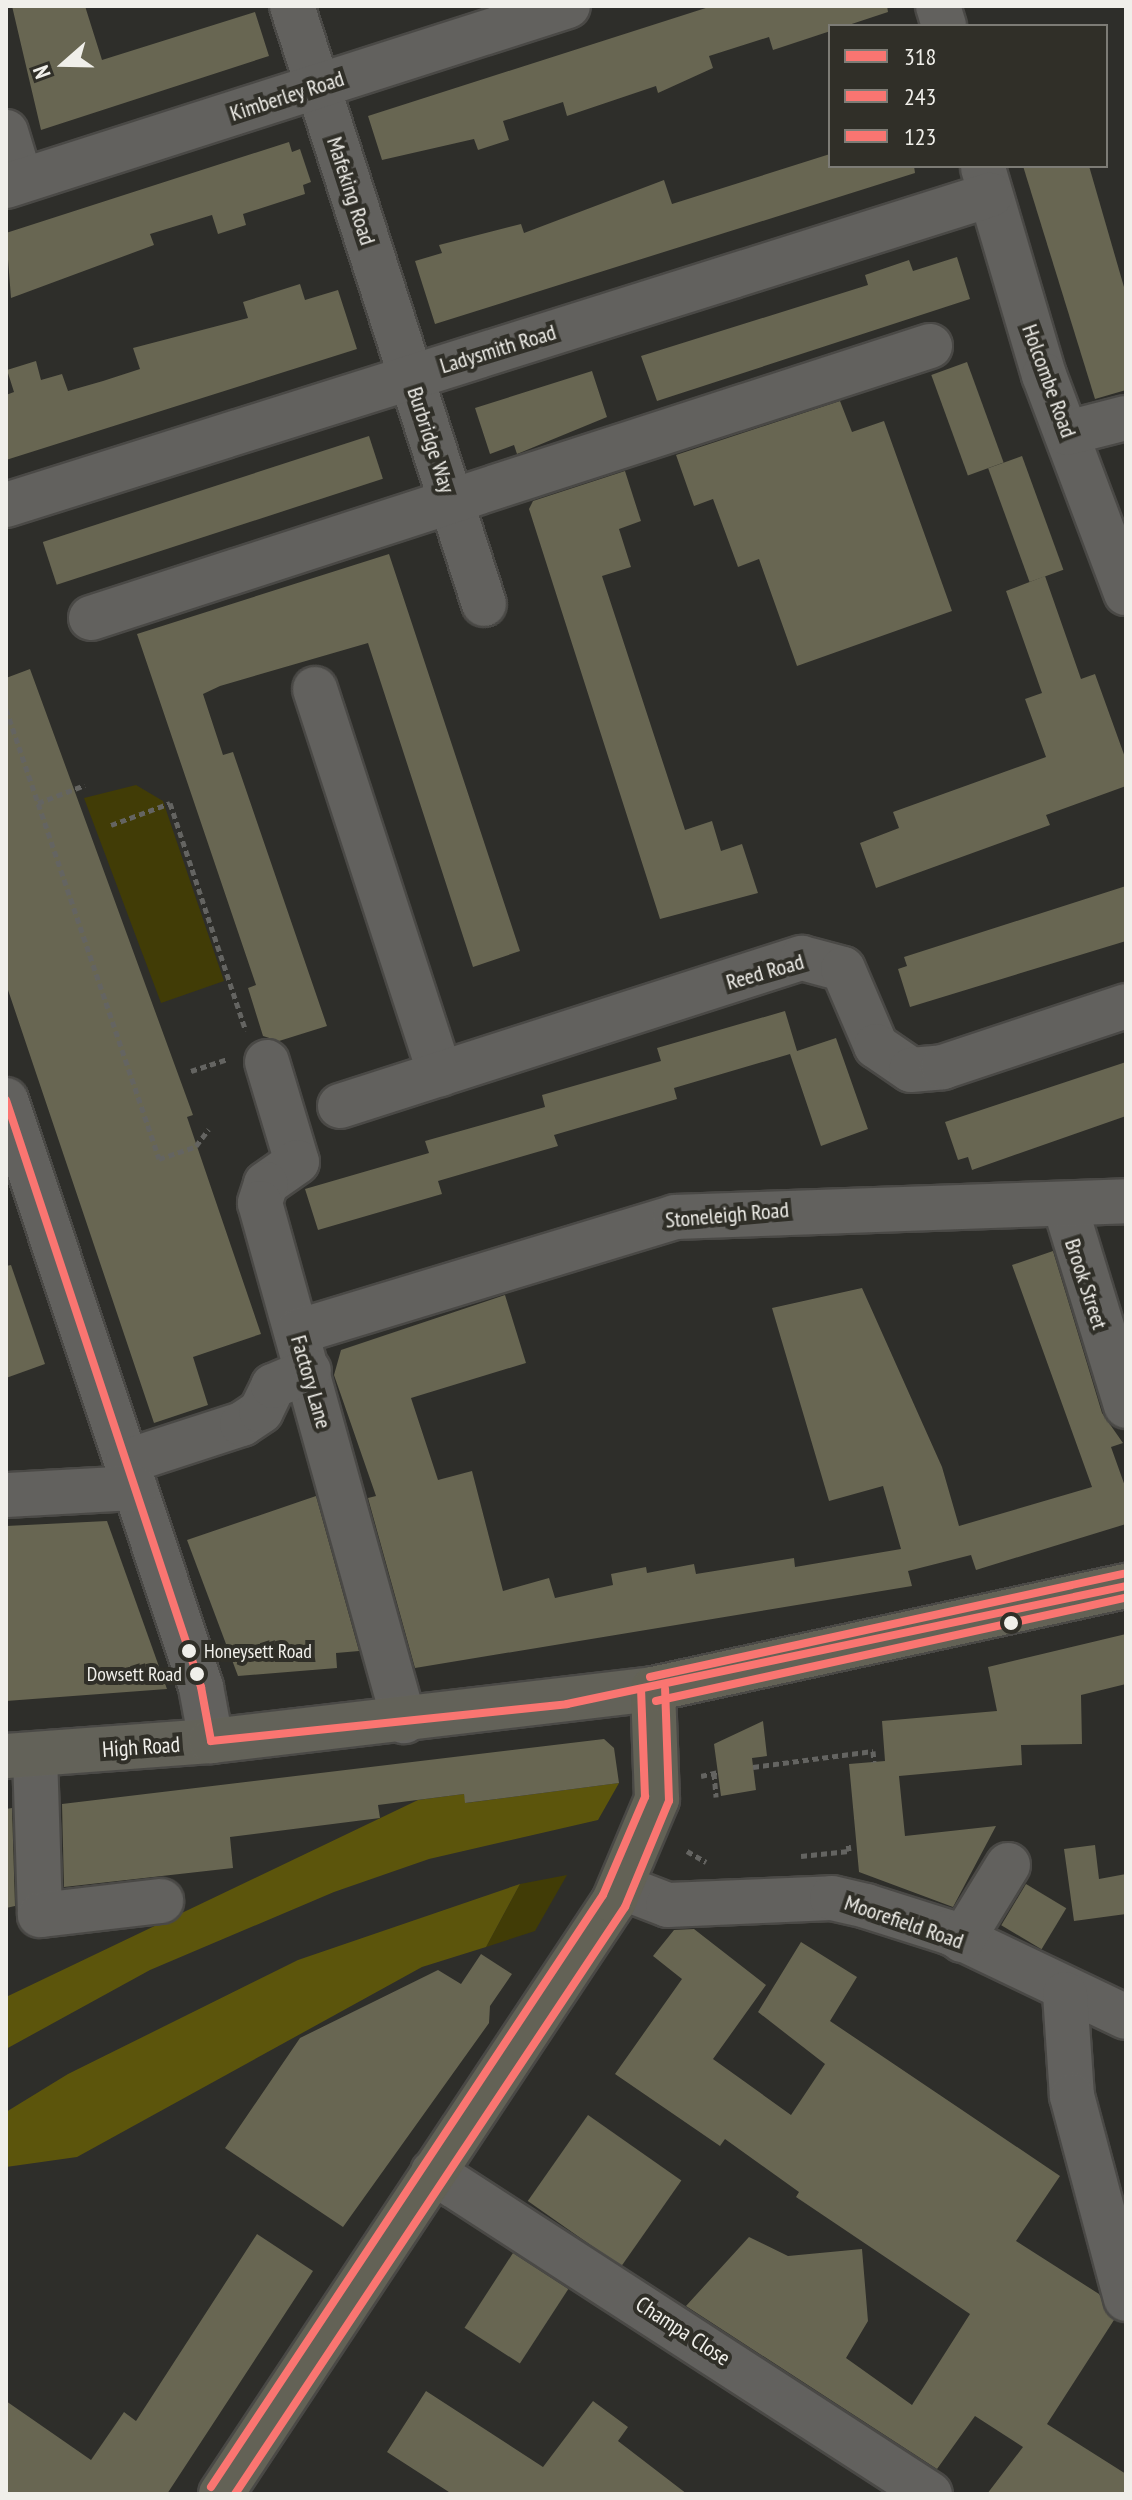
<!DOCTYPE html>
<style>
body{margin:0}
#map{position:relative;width:1132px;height:2500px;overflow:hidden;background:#2e2e2a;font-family:"PT Sans Narrow",sans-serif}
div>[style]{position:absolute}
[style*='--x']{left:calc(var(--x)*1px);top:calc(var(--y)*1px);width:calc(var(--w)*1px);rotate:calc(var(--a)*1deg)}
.green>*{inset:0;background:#413c06}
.forest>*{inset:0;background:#5c550c}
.building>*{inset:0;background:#686652;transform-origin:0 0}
.path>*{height:5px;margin-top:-2.5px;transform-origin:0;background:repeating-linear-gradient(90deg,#646461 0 6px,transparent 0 10px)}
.roads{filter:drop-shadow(2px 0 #4a4946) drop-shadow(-2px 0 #4a4946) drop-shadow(0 2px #4a4946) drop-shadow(0 -2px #4a4946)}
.minor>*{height:44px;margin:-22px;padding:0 22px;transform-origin:22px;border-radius:22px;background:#62615e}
.major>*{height:44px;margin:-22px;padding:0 22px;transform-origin:22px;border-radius:22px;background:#636259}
.highway>*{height:44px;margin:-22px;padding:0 22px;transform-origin:22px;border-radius:22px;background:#636256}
.bus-1>*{height:8px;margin:-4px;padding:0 4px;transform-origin:4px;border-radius:4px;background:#fa7571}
.bus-2>*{height:8px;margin:-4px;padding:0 4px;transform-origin:4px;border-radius:4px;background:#fa7571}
.bus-3>*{height:8px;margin:-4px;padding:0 4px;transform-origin:4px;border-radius:4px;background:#fa7571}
.dots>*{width:22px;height:22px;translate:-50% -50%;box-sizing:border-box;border:4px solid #302f28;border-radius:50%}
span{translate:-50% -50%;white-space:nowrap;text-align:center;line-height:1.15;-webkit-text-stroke:8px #302f28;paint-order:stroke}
.bus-label{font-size:20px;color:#f0efea}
.left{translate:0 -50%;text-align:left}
.right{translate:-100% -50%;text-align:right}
.street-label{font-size:22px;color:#f0efea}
.frame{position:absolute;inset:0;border:8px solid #f0efea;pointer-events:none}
.legend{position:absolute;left:828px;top:24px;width:280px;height:144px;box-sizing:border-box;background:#302f28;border:2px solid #7d7c76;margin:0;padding:10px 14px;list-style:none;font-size:24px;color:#f0efea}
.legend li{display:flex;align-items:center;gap:16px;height:40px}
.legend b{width:40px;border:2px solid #7d7c76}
.north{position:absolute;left:24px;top:24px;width:80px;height:80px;-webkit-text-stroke:6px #302f28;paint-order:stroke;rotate:250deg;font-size:22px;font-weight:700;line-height:32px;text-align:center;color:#f0efea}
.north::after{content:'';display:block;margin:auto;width:28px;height:36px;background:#f0efea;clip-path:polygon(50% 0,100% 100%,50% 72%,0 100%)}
</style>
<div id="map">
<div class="green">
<div style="clip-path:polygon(136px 785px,163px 801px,224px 981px,161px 1003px,84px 798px)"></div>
<div style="clip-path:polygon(567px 1875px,535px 1931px,486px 1947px,520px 1884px)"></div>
</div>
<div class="forest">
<div style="clip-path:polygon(619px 1783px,598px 1820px,429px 1859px,334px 1892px,150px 1970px,6px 2049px,6px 1997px,418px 1800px,464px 1794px,466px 1803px)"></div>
<div style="clip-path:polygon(520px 1884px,486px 1947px,422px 1967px,77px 2157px,6px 2167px,6px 2112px,68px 2074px,298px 1960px)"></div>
</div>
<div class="building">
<div style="clip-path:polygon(12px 6px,85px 6px,102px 60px,255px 12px,269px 56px,41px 130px)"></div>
<div style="clip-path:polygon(712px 6px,887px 6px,888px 12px,773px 50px,769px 37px,709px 56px,713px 68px,658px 93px,656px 86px,567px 116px,563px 102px,503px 121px,509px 140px,478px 150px,474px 139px,382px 160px,368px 116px)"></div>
<div style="clip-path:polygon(289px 142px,292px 152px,300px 149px,311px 182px,303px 185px,305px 194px,243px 214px,246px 225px,218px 234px,212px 215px,150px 234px,154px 245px,11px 298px,6px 233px)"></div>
<div style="clip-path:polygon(830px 154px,830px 166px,914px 166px,915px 173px,435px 324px,415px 261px,442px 253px,439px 245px,521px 224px,524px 233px,664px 180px,672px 204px)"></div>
<div style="clip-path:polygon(1023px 166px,1089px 166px,1126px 294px,1126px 390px,1095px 399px)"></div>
<div style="clip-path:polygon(957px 257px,970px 299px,657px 401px,641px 356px,868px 285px,865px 275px,909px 260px,913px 271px)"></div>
<div style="clip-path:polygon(300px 284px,305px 300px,338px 290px,357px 349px,6px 460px,6px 395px,14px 392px,7px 370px,36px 361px,41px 380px,62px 374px,68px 391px,103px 381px,140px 369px,133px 348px,248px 318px,243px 302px)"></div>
<div style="left:967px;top:362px;width:107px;height:38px;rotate:70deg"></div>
<div style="clip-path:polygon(592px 371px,607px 417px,517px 454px,514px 445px,490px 454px,475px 408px)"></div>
<div style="clip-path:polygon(840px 401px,852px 432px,884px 421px,952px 611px,797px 666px,759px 559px,738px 567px,713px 499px,694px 506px,676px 455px)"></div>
<div style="left:369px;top:436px;width:45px;height:343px;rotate:72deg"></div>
<div style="left:1022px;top:456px;width:121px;height:36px;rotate:70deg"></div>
<div style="clip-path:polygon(625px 471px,641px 521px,619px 529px,631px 567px,602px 576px,685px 830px,712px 821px,721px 851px,742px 844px,758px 893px,660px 919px,529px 509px,533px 501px)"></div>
<div style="clip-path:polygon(389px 554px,520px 951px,473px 967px,368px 643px,220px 686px,203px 694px,223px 755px,233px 752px,327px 1026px,279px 1041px,263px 1036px,248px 988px,256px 985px,137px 634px)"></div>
<div style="clip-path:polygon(1045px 576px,1081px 679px,1095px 674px,1126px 760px,1126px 786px,1046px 815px,1050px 825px,876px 888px,860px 843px,899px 828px,893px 812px,1046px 757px,1025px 699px,1042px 693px,1006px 591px)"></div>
<div style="clip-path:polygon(30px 669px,193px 1115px,187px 1117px,261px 1334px,193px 1357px,208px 1405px,154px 1423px,6px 984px,6px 678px)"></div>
<div style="clip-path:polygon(1126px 886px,1126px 941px,910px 1007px,898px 969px,907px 966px,904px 957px)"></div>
<div style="clip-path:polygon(785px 1011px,797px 1051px,836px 1038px,868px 1129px,821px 1146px,790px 1054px,674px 1088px,677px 1099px,554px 1135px,558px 1146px,438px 1181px,442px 1194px,318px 1230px,305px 1189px,429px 1153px,425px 1141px,545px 1107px,542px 1095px,661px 1061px,657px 1048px)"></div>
<div style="clip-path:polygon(1126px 1062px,1126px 1116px,972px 1170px,968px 1157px,958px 1160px,945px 1122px)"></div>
<div style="clip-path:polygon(1053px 1251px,1102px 1413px,1123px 1443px,1111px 1447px,1126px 1489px,1126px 1524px,976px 1570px,971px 1555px,908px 1571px,912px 1586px,415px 1668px,368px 1498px,376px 1496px,334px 1375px,341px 1350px,505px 1295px,526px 1363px,411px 1398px,438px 1480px,472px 1471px,503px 1591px,549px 1578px,555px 1598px,613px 1585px,611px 1574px,646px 1567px,647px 1573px,694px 1564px,696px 1574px,794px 1558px,795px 1567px,901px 1549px,883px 1486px,829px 1501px,772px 1308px,862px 1288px,942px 1467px,959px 1526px,1092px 1487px,1012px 1265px)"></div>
<div style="clip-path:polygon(11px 1265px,45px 1364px,6px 1378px,6px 1266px)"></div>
<div style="clip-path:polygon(316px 1496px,359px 1651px,336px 1653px,337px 1668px,238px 1676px,187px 1540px)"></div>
<div style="clip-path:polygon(107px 1521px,167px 1689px,6px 1701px,6px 1526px)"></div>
<div style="clip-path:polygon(1126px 1634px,1126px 1684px,1081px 1695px,1082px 1744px,1021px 1745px,1022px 1765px,899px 1776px,905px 1836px,996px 1826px,953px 1907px,859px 1872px,849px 1764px,885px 1761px,882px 1721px,997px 1711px,988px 1667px)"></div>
<div style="clip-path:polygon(763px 1721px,767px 1756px,752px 1758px,756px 1790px,721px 1796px,714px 1744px)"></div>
<div style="clip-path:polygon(604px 1739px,614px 1748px,619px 1783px,465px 1803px,464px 1794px,378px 1805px,380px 1818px,230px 1837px,233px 1868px,64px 1887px,62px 1804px)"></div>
<div style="clip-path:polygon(12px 1808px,15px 1906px,6px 1908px,6px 1809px)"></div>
<div style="clip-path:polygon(1095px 1845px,1099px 1879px,1126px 1874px,1126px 1914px,1074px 1921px,1064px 1849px)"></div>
<div style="left:1026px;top:1884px;width:47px;height:48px;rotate:31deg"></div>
<div style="clip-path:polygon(694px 1929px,766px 1985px,713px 2059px,791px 2115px,825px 2064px,758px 2012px,801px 1942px,857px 1977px,830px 2021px,1060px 2176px,1016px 2241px,1099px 2294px,1114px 2320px,1047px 2424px,1126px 2474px,1126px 2494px,987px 2494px,1023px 2447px,975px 2416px,937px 2469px,686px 2306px,749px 2237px,788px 2256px,862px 2249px,868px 2321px,846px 2358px,912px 2405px,970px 2314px,796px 2197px,799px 2192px,725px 2139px,720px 2146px,615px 2074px,682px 1979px,653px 1956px,674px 1930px)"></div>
<div style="clip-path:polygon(481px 1954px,512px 1974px,490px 2006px,489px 2023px,343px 2227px,225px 2148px,300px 2038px,438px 1970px,461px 1984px)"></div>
<div style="left:588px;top:2115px;width:114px;height:105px;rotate:35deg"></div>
<div style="clip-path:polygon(257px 2234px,313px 2271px,167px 2494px,6px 2494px,6px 2401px,91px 2460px,124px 2412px,136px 2421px)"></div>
<div style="left:513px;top:2253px;width:66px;height:89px;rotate:33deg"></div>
<div style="clip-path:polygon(426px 2391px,543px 2467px,593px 2401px,628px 2427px,618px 2441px,687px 2494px,452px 2494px,387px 2452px)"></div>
</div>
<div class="path">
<div style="--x:6;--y:709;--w:475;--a:71.2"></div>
<div style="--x:159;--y:1159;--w:39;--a:-19"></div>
<div style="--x:196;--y:1146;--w:21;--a:-53"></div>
<div style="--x:38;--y:803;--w:50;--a:-21"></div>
<div style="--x:111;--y:825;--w:63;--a:-20.4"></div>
<div style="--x:170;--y:803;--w:240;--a:71.6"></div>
<div style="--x:191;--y:1071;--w:39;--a:-18"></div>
<div style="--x:753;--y:1767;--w:121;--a:-7.6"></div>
<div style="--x:873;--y:1751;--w:11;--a:85"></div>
<div style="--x:714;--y:1773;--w:24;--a:85"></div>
<div style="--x:701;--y:1776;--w:17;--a:-13"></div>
<div style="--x:687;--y:1851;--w:22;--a:30"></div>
<div style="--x:801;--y:1856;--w:48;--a:-5.9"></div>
<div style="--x:849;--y:1851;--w:8;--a:-97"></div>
</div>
<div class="roads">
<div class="minor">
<div style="--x:292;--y:6;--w:628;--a:72.2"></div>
<div style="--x:938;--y:6;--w:21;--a:73"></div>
<div style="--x:6;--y:132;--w:51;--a:73"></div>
<div style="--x:983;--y:168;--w:216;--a:73.6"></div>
<div style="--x:1044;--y:375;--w:233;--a:69.4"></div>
<div style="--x:6;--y:186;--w:590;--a:-17.76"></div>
<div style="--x:1067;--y:433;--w:61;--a:-14.3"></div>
<div style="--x:6;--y:505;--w:1032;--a:-17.49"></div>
<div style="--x:91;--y:618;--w:882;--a:-17.96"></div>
<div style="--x:315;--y:689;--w:405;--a:72"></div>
<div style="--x:267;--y:1062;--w:104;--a:73.3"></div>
<div style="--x:297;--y:1162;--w:38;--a:145"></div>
<div style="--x:266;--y:1184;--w:20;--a:108"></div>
<div style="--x:260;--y:1203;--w:538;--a:74.46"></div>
<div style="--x:6;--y:1100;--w:619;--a:71.62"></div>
<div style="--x:201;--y:1687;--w:55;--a:79.5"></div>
<div style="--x:340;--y:1106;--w:485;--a:-17.8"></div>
<div style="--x:802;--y:958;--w:42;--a:15"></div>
<div style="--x:843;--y:969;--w:84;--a:66.8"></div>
<div style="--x:876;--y:1046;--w:42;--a:34.4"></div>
<div style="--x:911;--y:1070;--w:32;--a:-5"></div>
<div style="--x:943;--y:1067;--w:193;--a:-18.4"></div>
<div style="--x:1065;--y:1206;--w:209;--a:73"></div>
<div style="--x:297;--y:1332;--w:395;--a:-16.9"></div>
<div style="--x:675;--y:1217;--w:451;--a:-2"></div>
<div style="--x:128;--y:1461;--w:120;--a:-18"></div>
<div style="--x:242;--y:1424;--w:23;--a:-34"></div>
<div style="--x:261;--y:1411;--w:28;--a:-64"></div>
<div style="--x:273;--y:1386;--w:39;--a:-23"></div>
<div style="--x:6;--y:1495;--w:129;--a:-3.1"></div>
<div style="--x:35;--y:1755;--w:160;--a:88.2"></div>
<div style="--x:40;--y:1915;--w:122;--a:-6.6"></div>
<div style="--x:621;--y:1887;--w:50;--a:21"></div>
<div style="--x:668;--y:1905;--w:164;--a:-2.4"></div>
<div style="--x:832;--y:1898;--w:35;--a:13"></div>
<div style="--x:866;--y:1906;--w:86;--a:17.6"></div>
<div style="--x:948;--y:1932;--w:197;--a:25.5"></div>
<div style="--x:962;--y:1940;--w:88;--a:-58.5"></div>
<div style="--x:1065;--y:1994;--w:102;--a:86.1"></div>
<div style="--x:1072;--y:2096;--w:210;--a:75.1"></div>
<div style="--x:433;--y:2172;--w:592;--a:32.94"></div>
</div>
<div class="major">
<div style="--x:6;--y:1756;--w:206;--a:-4.2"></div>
<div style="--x:211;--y:1741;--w:445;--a:-6.7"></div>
</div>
<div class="highway">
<div style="--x:221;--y:2494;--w:711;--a:-56.47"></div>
<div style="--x:614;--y:1901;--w:111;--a:-67.1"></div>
<div style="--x:657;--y:1799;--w:110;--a:-92.1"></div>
<div style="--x:653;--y:1689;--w:484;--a:-12.3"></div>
</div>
</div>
<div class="bus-1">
<div style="--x:6;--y:1100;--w:619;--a:71.62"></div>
<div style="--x:201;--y:1687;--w:55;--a:79.5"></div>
<div style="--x:211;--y:1741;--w:358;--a:-5.9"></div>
<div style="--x:567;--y:1704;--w:571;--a:-11.92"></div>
</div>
<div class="bus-2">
<div style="--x:656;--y:1701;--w:481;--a:-12.4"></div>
<div style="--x:235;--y:2494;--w:705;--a:-56.4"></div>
<div style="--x:625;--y:1907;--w:115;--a:-67.5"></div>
<div style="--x:669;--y:1801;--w:112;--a:-92"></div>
</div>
<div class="bus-3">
<div style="--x:650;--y:1677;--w:484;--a:-12.3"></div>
<div style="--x:211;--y:2487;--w:710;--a:-56.49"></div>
<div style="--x:603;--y:1895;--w:107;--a:-66.8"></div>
<div style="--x:645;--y:1797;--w:108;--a:-92.1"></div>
</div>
<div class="dots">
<div style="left:1011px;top:1623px;background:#f0efea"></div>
<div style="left:189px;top:1651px;background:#f0efea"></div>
<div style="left:197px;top:1674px;background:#f0efea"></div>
</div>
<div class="bus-label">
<span class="left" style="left:204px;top:1651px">Honeysett Road</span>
<span class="right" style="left:182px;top:1674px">Dowsett Road</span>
</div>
<div class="street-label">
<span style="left:287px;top:96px;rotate:-18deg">Kimberley Road</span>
<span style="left:351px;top:191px;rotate:72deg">Mafeking Road</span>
<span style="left:498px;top:349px;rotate:-17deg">Ladysmith Road</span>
<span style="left:1049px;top:381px;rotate:70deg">Holcombe Road</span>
<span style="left:431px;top:440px;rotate:72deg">Burbridge Way</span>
<span style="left:765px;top:972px;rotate:-16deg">Reed Road</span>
<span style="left:727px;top:1215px;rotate:-5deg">Stoneleigh Road</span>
<span style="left:1086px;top:1284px;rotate:72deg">Brook Street</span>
<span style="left:311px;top:1382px;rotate:74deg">Factory Lane</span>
<span style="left:141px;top:1747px;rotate:-4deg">High Road</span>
<span style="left:904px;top:1922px;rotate:19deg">Moorefield Road</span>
<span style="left:683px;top:2331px;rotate:33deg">Champa Close</span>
</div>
<div class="frame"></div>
<ul class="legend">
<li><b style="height:10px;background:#fa7571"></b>318</li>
<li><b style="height:10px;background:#fa7571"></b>243</li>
<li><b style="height:10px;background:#fa7571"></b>123</li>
</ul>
<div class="north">N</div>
</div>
